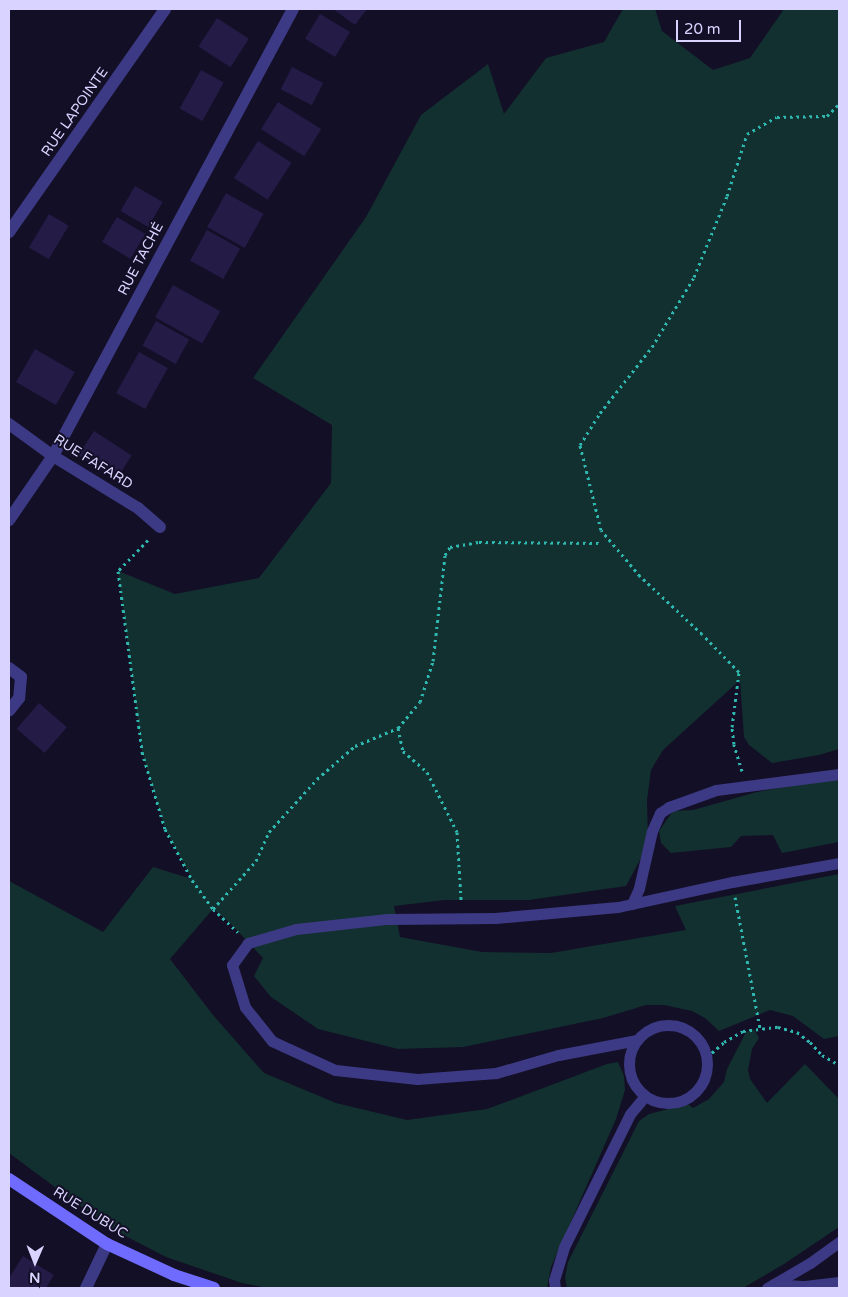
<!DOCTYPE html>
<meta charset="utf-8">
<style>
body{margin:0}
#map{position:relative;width:848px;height:1297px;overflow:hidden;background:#130f26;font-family:"Varela Round",sans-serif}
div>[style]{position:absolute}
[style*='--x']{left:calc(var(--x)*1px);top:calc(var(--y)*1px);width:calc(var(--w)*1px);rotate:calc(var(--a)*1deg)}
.green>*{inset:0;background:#12302f}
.building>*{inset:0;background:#241b47;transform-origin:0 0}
.path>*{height:3px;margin-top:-1.5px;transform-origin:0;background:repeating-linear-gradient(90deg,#2fb8b0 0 2.5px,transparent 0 6.5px)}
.lane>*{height:11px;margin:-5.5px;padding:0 5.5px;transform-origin:5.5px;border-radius:5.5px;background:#3d3a85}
.lane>.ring{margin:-5.5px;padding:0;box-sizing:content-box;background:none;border:11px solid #3d3a85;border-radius:50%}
.street>*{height:12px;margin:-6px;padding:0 6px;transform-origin:6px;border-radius:6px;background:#3d3a85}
.secondary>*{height:12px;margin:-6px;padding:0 6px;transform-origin:6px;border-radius:6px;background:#6f6bff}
span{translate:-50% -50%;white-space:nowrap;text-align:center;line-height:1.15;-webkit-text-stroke:4px #130f26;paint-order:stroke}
.street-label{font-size:14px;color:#d9d4ff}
.frame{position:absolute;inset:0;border:10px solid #d9d4ff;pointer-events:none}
.north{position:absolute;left:10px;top:1237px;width:50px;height:50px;-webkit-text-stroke:4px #130f26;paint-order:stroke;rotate:181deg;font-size:14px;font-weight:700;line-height:20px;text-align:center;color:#d9d4ff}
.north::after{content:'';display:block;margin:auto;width:18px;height:22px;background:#d9d4ff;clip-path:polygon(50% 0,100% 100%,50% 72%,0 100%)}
.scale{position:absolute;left:676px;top:20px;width:65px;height:22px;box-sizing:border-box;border:2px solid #d9d4ff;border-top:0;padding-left:6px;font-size:15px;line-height:18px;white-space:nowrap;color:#d9d4ff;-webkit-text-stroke:4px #130f26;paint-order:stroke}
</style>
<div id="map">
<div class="green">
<div style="clip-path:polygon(623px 9px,655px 9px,662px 31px,713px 70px,750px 58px,784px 9px,839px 9px,839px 749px,819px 755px,772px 763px,749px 745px,744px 737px,740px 680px,663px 750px,651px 770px,647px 800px,648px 845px,626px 886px,529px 900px,444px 900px,394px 906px,400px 937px,482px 952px,551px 953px,686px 930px,675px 906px,839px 874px,839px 1036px,824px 1039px,793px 1016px,770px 1010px,719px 1031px,705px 1018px,692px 1011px,664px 1005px,646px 1005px,603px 1018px,463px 1047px,398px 1049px,318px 1029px,271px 997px,254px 976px,263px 958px,229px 922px,213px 909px,170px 959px,213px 1015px,264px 1073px,336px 1103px,407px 1120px,487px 1109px,607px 1064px,618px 1062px,624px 1076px,625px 1090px,616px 1119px,551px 1267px,547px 1288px,268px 1288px,242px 1283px,166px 1257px,110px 1228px,9px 1153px,9px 881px,103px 932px,153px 867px,192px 879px,165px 829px,142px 752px,118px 571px,175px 594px,259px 578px,331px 483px,332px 425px,253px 378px,366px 217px,421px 115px,488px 64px,504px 114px,546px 58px,604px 42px)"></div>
<div style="clip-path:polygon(839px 777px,839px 842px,782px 853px,773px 835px,741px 836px,731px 847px,671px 853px,661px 843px,659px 831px,673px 811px,693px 810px,757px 792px)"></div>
<div style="clip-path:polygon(754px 1029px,759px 1038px,752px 1049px,748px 1070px,750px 1079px,767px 1103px,805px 1064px,839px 1099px,839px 1227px,784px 1264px,743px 1288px,567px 1288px,565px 1278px,568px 1262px,639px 1121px,649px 1114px,688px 1104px,693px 1108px,709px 1099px,724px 1082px,727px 1069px,746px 1032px)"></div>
</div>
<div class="building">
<div style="clip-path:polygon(333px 9px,367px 9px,355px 25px)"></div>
<div style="left:320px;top:14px;width:35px;height:29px;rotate:31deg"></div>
<div style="left:217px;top:18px;width:38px;height:34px;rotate:33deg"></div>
<div style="left:292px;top:67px;width:35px;height:25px;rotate:27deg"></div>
<div style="left:201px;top:70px;width:26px;height:44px;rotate:29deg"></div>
<div style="left:278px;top:102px;width:51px;height:32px;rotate:32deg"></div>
<div style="left:258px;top:141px;width:40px;height:44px;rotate:33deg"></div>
<div style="left:135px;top:186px;width:32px;height:29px;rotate:30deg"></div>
<div style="left:226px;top:193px;width:43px;height:39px;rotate:29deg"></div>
<div style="left:49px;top:214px;width:23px;height:39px;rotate:31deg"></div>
<div style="left:117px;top:217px;width:33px;height:29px;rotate:31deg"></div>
<div style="left:207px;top:230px;width:38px;height:35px;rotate:29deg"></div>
<div style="left:173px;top:285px;width:54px;height:37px;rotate:29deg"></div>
<div style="left:156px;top:321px;width:38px;height:28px;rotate:29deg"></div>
<div style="left:35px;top:349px;width:46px;height:38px;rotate:30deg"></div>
<div style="left:139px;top:352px;width:33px;height:47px;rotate:29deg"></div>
<div style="left:94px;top:431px;width:45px;height:29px;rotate:33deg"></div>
<div style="left:39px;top:703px;width:37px;height:34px;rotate:41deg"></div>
<div style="clip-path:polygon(23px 1256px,54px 1275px,46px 1288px,13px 1288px,9px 1286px,9px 1278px)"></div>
</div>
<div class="path">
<div style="--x:148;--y:540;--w:43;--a:134.1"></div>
<div style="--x:118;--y:571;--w:183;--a:82.4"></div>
<div style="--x:142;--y:752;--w:80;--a:73.4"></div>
<div style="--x:165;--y:829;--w:58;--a:62.1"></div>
<div style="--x:192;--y:880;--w:36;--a:54"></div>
<div style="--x:213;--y:909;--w:34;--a:43"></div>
<div style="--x:398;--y:728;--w:34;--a:-50"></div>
<div style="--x:420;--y:702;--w:43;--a:-72.4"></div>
<div style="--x:433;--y:661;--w:107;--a:-83.5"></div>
<div style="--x:445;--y:555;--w:9;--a:-58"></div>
<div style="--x:450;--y:547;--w:29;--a:-10"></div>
<div style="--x:479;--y:542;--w:123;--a:0.5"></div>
<div style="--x:742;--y:771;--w:28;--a:-107"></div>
<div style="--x:734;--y:744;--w:17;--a:-97"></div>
<div style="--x:732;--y:727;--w:55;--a:-82.7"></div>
<div style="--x:739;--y:672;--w:53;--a:-134.2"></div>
<div style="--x:702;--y:634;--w:85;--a:-136.9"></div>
<div style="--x:640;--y:576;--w:60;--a:-130.3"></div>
<div style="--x:601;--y:530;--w:88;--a:-103.9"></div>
<div style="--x:580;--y:445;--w:38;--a:-58"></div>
<div style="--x:600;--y:413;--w:84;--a:-51.8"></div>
<div style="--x:652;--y:347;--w:82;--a:-59"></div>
<div style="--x:694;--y:277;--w:87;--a:-67.8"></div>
<div style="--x:727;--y:196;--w:65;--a:-72.1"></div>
<div style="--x:747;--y:134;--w:34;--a:-30"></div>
<div style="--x:777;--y:117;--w:50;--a:-1.1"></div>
<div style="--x:827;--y:116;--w:17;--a:-45"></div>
<div style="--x:735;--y:897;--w:133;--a:79.2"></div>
<div style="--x:213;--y:909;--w:64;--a:-48.1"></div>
<div style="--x:256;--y:861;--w:32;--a:-66"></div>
<div style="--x:269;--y:832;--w:72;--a:-47.8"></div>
<div style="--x:317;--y:779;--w:50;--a:-41"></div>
<div style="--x:355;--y:746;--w:47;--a:-22.7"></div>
<div style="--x:398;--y:728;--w:24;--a:78"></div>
<div style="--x:403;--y:751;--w:32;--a:41"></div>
<div style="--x:427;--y:772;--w:67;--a:63.4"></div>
<div style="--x:457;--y:832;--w:68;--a:86.6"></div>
<div style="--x:707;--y:1057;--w:23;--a:-41"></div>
<div style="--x:724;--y:1042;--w:22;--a:-30"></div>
<div style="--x:743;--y:1031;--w:35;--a:-7"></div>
<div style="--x:778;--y:1027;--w:20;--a:15"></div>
<div style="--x:797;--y:1032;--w:16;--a:38"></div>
<div style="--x:810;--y:1042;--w:18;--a:47"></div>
<div style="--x:822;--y:1055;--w:20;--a:30"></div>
</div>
<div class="lane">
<div style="--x:632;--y:904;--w:17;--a:-66"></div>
<div style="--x:639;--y:888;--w:58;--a:-77.2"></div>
<div style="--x:652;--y:831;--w:20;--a:-66"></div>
<div style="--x:660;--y:813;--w:11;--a:-34"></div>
<div style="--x:669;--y:807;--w:50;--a:-19.9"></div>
<div style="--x:716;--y:790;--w:124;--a:-7.4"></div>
<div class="ring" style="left:629px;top:1025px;width:67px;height:67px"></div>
<div style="--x:637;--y:1040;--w:80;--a:169.2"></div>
<div style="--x:558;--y:1055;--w:65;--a:163.8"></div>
<div style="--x:496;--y:1073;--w:79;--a:175.7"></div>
<div style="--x:417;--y:1079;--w:82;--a:-173.7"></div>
<div style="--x:335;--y:1070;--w:69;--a:-155.3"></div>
<div style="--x:272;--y:1041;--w:43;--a:-128.5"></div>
<div style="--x:245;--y:1007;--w:44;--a:-107.2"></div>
<div style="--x:232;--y:965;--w:27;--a:-54"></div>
<div style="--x:248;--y:943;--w:50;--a:-16.3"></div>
<div style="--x:296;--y:929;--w:92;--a:-6.3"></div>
<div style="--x:387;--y:919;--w:108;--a:-0.5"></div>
<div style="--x:495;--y:918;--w:123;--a:-5.1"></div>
<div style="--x:618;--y:907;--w:117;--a:-12.4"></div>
<div style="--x:732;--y:882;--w:109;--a:-10.1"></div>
<div style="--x:774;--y:1284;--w:31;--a:4"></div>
<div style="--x:805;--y:1286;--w:34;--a:-7"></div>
<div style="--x:555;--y:1288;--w:8;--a:-97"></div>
<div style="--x:554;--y:1280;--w:34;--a:-73"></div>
<div style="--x:564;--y:1247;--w:148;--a:-63.6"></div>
<div style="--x:630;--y:1114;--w:23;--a:-50"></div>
<div style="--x:767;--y:1288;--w:50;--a:-30.2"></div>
<div style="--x:810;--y:1263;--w:36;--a:-36"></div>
</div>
<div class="street">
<div style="--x:9;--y:232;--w:272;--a:-55"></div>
<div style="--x:9;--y:424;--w:54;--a:36"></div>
<div style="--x:53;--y:456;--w:100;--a:31.5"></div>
<div style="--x:138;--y:508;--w:29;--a:41"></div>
<div style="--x:9;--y:520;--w:78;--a:-55.5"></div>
<div style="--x:53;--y:456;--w:507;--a:-61.77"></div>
<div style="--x:9;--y:668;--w:15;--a:37"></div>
<div style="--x:21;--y:677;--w:21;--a:95"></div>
<div style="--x:19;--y:698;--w:16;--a:128"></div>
<div style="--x:86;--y:1288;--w:49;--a:-64.5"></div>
</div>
<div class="secondary">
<div style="--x:9;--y:1179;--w:118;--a:33.6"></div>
<div style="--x:107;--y:1244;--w:74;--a:24.8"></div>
<div style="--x:174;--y:1275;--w:42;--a:18"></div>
</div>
<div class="street-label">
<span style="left:75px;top:112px;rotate:-55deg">RUE LAPOINTE</span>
<span style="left:141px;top:259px;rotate:-62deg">RUE TACHÉ</span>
<span style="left:93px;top:462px;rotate:32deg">RUE FAFARD</span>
<span style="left:90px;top:1213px;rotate:32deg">RUE DUBUC</span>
</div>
<div class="frame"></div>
<div class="north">N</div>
<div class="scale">20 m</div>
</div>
